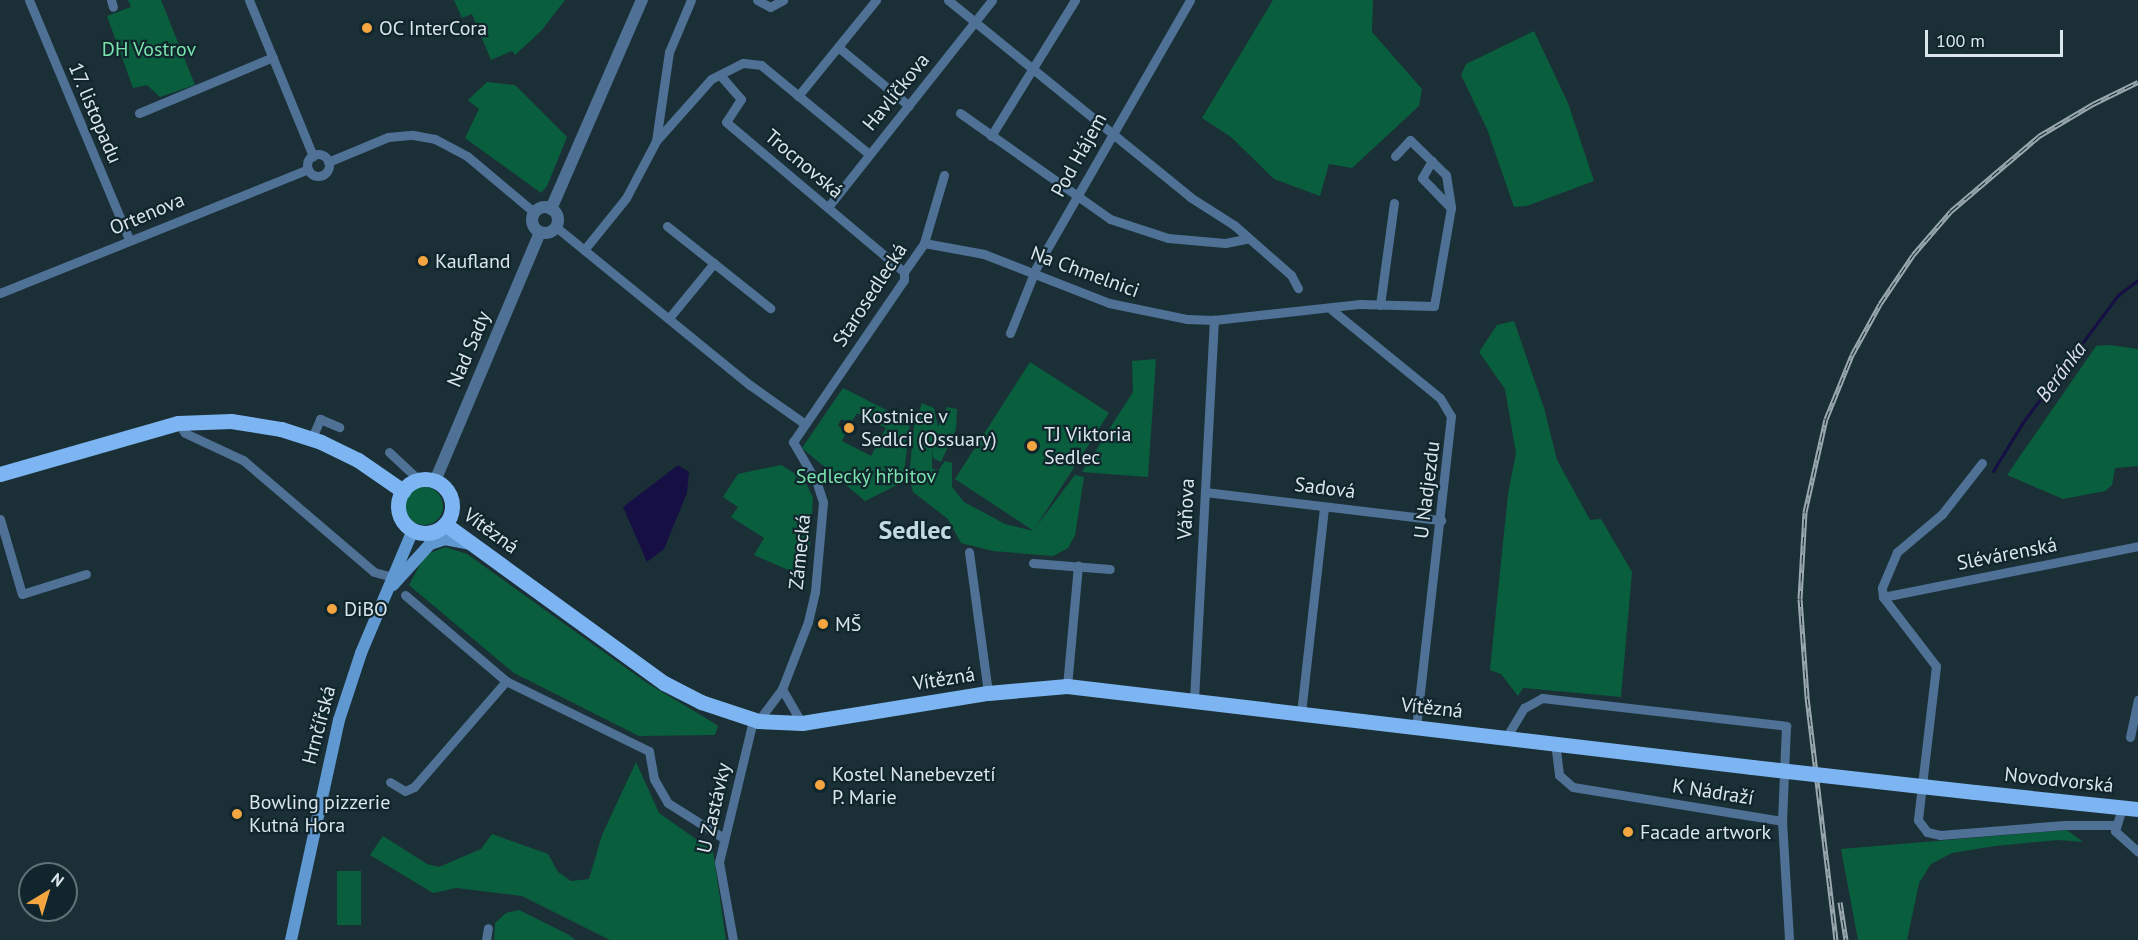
<!DOCTYPE html>
<meta charset="utf-8">
<style>
body{margin:0}
#map{position:relative;width:2138px;height:940px;overflow:hidden;background:#1b3036;font-family:"PT Sans",sans-serif}
div>[style]{position:absolute}
[style*='--x']{left:calc(var(--x)*1px);top:calc(var(--y)*1px);width:calc(var(--w)*1px);rotate:calc(var(--a)*1deg)}
.green>*{inset:0;background:#095e3d;transform-origin:0 0}
.round{border-radius:50%}
.water>*{inset:0;background:#160f44}
.stream>*{height:3px;margin:-1.5px;padding:0 1.5px;transform-origin:1.5px;border-radius:1.5px;background:#160f44}
.minor>*{height:9px;margin:-4.5px;padding:0 4.5px;transform-origin:4.5px;border-radius:4.5px;background:#4f7196}
.minor>.ring{margin:-4.5px;padding:0;box-sizing:content-box;background:none;border:9px solid #4f7196;border-radius:50%}
.tertiary>*{height:12px;margin:-6px;padding:0 6px;transform-origin:6px;border-radius:6px;background:#4f7196}
.tertiary>.ring{margin:-6px;padding:0;box-sizing:content-box;background:none;border:12px solid #4f7196;border-radius:50%}
.secondary>*{height:12px;margin:-6px;padding:0 6px;transform-origin:6px;border-radius:6px;background:#6098d2}
.primary>*{height:15px;margin:-7.5px;padding:0 7.5px;transform-origin:7.5px;border-radius:7.5px;background:#7cb5f1}
.primary>.ring{margin:-7.5px;padding:0;box-sizing:content-box;background:none;border:15px solid #7cb5f1;border-radius:50%}
.rail>*{height:5px;margin-top:-2.5px;transform-origin:0;background:repeating-linear-gradient(90deg,#11262c 0 9px,#9aa9af 0 18px);box-sizing:border-box;border-block:2px solid #9aa9af}
.primary-bridge>*{height:15px;margin:-7.5px;padding:0 7.5px;transform-origin:7.5px;border-radius:7.5px;background:#7cb5f1}
.dots>*{width:16px;height:16px;translate:-50% -50%;box-sizing:border-box;border:3px solid #11262c;border-radius:50%}
span{translate:-50% -50%;white-space:nowrap;text-align:center;line-height:1.15;-webkit-text-stroke:4.5px #11262c;paint-order:stroke}
.poi-label{font-size:20px;color:#dae6eb}
.left{translate:0 -50%;text-align:left}
.park-label{font-size:20px;color:#7ae3ad}
.street-label{font-size:20px;color:#dae6eb}
.water-label{font-size:21px;color:#dcdef0;font-style:italic}
.district-label{font-size:26px;color:#c1dae3;font-weight:700}
.north{position:absolute;left:18px;top:862px;width:60px;height:60px;box-sizing:border-box;background:#11262c;border:2px solid #617378;border-radius:50%;rotate:38deg;font-size:16px;font-weight:700;line-height:24px;text-align:center;color:#dae6eb}
.north::after{content:'';display:block;margin:auto;width:21px;height:27px;background:#f2a541;clip-path:polygon(50% 0,100% 100%,50% 72%,0 100%)}
.scale{position:absolute;left:1925px;top:30px;width:138px;height:27px;box-sizing:border-box;border:3px solid #dae6eb;border-top:0;padding-left:8px;font-size:18px;line-height:21px;white-space:nowrap;color:#dae6eb;-webkit-text-stroke:4px #11262c;paint-order:stroke}
</style>
<div id="map">
<div class="green">
<div style="clip-path:polygon(128px 0,161px 0,195px 85px,160px 97px,147px 85px,133px 88px,107px 16px,131px 7px)"></div>
<div style="clip-path:polygon(454px 0,565px 0,541px 31px,515px 55px,512px 51px,491px 60px,472px 14px,462px 18px)"></div>
<div style="clip-path:polygon(1273px 0,1373px 0,1372px 32px,1422px 89px,1419px 106px,1352px 168px,1329px 164px,1320px 196px,1274px 179px,1231px 137px,1202px 118px)"></div>
<div style="clip-path:polygon(1534px 31px,1568px 103px,1594px 181px,1527px 206px,1514px 207px,1487px 129px,1461px 75px,1466px 64px)"></div>
<div style="clip-path:polygon(487px 82px,515px 85px,567px 137px,547px 186px,541px 193px,465px 138px,479px 109px,468px 100px)"></div>
<div style="clip-path:polygon(1514px 321px,1544px 408px,1557px 460px,1590px 520px,1601px 519px,1632px 572px,1621px 697px,1523px 688px,1518px 696px,1501px 674px,1490px 670px,1508px 494px,1516px 453px,1505px 389px,1479px 352px,1497px 325px)"></div>
<div style="clip-path:polygon(2109px 345px,2138px 349px,2138px 466px,2115px 468px,2112px 485px,2105px 491px,2063px 499px,2007px 475px,2096px 346px)"></div>
<div style="clip-path:polygon(1156px 359px,1148px 477px,1082px 472px,1133px 392px,1132px 361px)"></div>
<div style="clip-path:polygon(1030px 362px,1109px 413px,1035px 528px,1075px 475px,1084px 477px,1075px 535px,1068px 548px,1053px 556px,993px 551px,961px 543px,948px 519px,913px 492px,909px 477px,914px 426px,922px 403px,934px 408px,938px 427px,947px 407px,957px 409px,956px 429px,941px 462px,933px 458px,932px 448px,932px 468px,938px 471px,945px 461px,952px 463px,952px 487px,964px 502px,1005px 524px,1034px 531px,955px 479px)"></div>
<div style="clip-path:polygon(evenodd,843px 388px,910px 422px,903px 482px,865px 501px,802px 448px,843px 388px,857px 413px,886px 428px,871px 456px,842px 441px,847px 431px,838px 426px,841px 419px,851px 423px,857px 413px)"></div>
<div style="clip-path:polygon(781px 465px,804px 479px,813px 498px,810px 545px,804px 577px,754px 555px,764px 538px,731px 517px,738px 507px,723px 497px,738px 474px)"></div>
<div class="round" style="left:405px;top:487px;width:38px;height:38px"></div>
<div style="clip-path:polygon(445px 547px,467px 554px,647px 683px,709px 720px,718px 726px,715px 735px,639px 736px,514px 673px,409px 585px,425px 555px)"></div>
<div style="clip-path:polygon(636px 762px,659px 813px,713px 851px,726px 940px,610px 940px,522px 896px,456px 888px,433px 893px,370px 855px,383px 836px,427px 864px,439px 867px,481px 849px,492px 834px,548px 854px,558px 872px,571px 881px,589px 879px,602px 835px)"></div>
<div style="clip-path:polygon(2067px 830px,2083px 842px,2058px 840px,1995px 846px,1952px 853px,1931px 864px,1919px 883px,1907px 940px,1858px 940px,1841px 849px)"></div>
<div style="left:337px;top:871px;width:24px;height:54px"></div>
<div style="clip-path:polygon(519px 910px,569px 935px,575px 940px,494px 940px,495px 923px,506px 913px)"></div>
</div>
<div class="water">
<div style="clip-path:polygon(678px 465px,689px 472px,687px 493px,664px 549px,647px 562px,623px 507px)"></div>
</div>
<div class="stream">
<div style="--x:1993;--y:471;--w:57;--a:-58.5"></div>
<div style="--x:2023;--y:422;--w:159;--a:-53.2"></div>
<div style="--x:2118;--y:295;--w:25;--a:-37"></div>
</div>
<div class="minor">
<div style="--x:29;--y:0;--w:259;--a:67.3"></div>
<div style="--x:111;--y:0;--w:7;--a:74"></div>
<div style="--x:249;--y:0;--w:169;--a:67.7"></div>
<div style="--x:757;--y:0;--w:15;--a:28"></div>
<div style="--x:770;--y:7;--w:15;--a:-28"></div>
<div style="--x:948;--y:0;--w:312;--a:39.1"></div>
<div style="--x:1190;--y:197;--w:52;--a:32.5"></div>
<div style="--x:1234;--y:225;--w:76;--a:41.3"></div>
<div style="--x:1291;--y:275;--w:15;--a:62"></div>
<div style="--x:838;--y:47;--w:92;--a:39.7"></div>
<div style="--x:720;--y:75;--w:32;--a:49"></div>
<div style="--x:741;--y:99;--w:27;--a:123"></div>
<div style="--x:726;--y:122;--w:233;--a:40.1"></div>
<div style="--x:798;--y:96;--w:124;--a:-50.9"></div>
<div style="--x:139;--y:113;--w:145;--a:-22.7"></div>
<div style="--x:960;--y:113;--w:184;--a:35.2"></div>
<div style="--x:1110;--y:219;--w:61;--a:18.1"></div>
<div style="--x:1168;--y:238;--w:57;--a:5"></div>
<div style="--x:1225;--y:243;--w:21;--a:-11"></div>
<div style="--x:991;--y:136;--w:160;--a:-58.3"></div>
<div style="--x:656;--y:141;--w:90;--a:-81.7"></div>
<div style="--x:669;--y:52;--w:56;--a:-67.1"></div>
<div class="ring" style="left:307px;top:154px;width:13px;height:13px"></div>
<div style="--x:1395;--y:156;--w:22;--a:-47"></div>
<div style="--x:1410;--y:140;--w:50;--a:44.2"></div>
<div style="--x:1446;--y:175;--w:33;--a:81"></div>
<div style="--x:328;--y:162;--w:65;--a:-22.6"></div>
<div style="--x:388;--y:137;--w:25;--a:-5"></div>
<div style="--x:413;--y:135;--w:22;--a:10"></div>
<div style="--x:435;--y:139;--w:36;--a:28"></div>
<div style="--x:467;--y:156;--w:89;--a:40"></div>
<div style="--x:828;--y:207;--w:264;--a:-51.6"></div>
<div style="--x:667;--y:226;--w:132;--a:38.5"></div>
<div style="--x:556;--y:227;--w:250;--a:39.2"></div>
<div style="--x:750;--y:385;--w:67;--a:35.3"></div>
<div style="--x:924;--y:243;--w:61;--a:10.4"></div>
<div style="--x:984;--y:254;--w:134;--a:21.4"></div>
<div style="--x:1109;--y:303;--w:80;--a:11.6"></div>
<div style="--x:1187;--y:319;--w:27;--a:2"></div>
<div style="--x:1214;--y:320;--w:147;--a:-6.3"></div>
<div style="--x:1360;--y:304;--w:74;--a:1.5"></div>
<div style="--x:1434;--y:306;--w:99;--a:-80.2"></div>
<div style="--x:1451;--y:208;--w:42;--a:-134"></div>
<div style="--x:1422;--y:178;--w:20;--a:-60"></div>
<div style="--x:584;--y:250;--w:67;--a:-51.1"></div>
<div style="--x:626;--y:198;--w:64;--a:-62.2"></div>
<div style="--x:656;--y:141;--w:83;--a:-48.4"></div>
<div style="--x:711;--y:79;--w:36;--a:-27"></div>
<div style="--x:743;--y:63;--w:18;--a:6"></div>
<div style="--x:761;--y:65;--w:140;--a:39.5"></div>
<div style="--x:0;--y:293;--w:332;--a:-21.9"></div>
<div style="--x:1380;--y:305;--w:103;--a:-82.2"></div>
<div style="--x:1332;--y:310;--w:139;--a:39.2"></div>
<div style="--x:1440;--y:398;--w:21;--a:59"></div>
<div style="--x:1451;--y:416;--w:314;--a:96.4"></div>
<div style="--x:669;--y:318;--w:71;--a:-50.7"></div>
<div style="--x:1010;--y:333;--w:70;--a:-68.2"></div>
<div style="--x:1036;--y:268;--w:309;--a:-60.1"></div>
<div style="--x:178;--y:423;--w:12;--a:55"></div>
<div style="--x:185;--y:433;--w:64;--a:25"></div>
<div style="--x:243;--y:460;--w:172;--a:40.5"></div>
<div style="--x:374;--y:572;--w:20;--a:15"></div>
<div style="--x:312;--y:438;--w:21;--a:-67"></div>
<div style="--x:320;--y:419;--w:21;--a:23"></div>
<div style="--x:389;--y:452;--w:41;--a:43"></div>
<div style="--x:1982;--y:463;--w:65;--a:128.1"></div>
<div style="--x:1942;--y:514;--w:59;--a:139.8"></div>
<div style="--x:1897;--y:552;--w:39;--a:113"></div>
<div style="--x:1882;--y:588;--w:9;--a:84"></div>
<div style="--x:1883;--y:597;--w:87;--a:52.5"></div>
<div style="--x:1936;--y:666;--w:155;--a:96.7"></div>
<div style="--x:1918;--y:820;--w:15;--a:53"></div>
<div style="--x:1927;--y:832;--w:13;--a:13"></div>
<div style="--x:1940;--y:835;--w:125;--a:-4.6"></div>
<div style="--x:2065;--y:825;--w:50;--a:0"></div>
<div style="--x:1205;--y:492;--w:238;--a:6.8"></div>
<div style="--x:0;--y:519;--w:78;--a:73.7"></div>
<div style="--x:22;--y:594;--w:67;--a:-17.4"></div>
<div style="--x:969;--y:552;--w:142;--a:82.3"></div>
<div style="--x:1033;--y:563;--w:77;--a:4.5"></div>
<div style="--x:405;--y:595;--w:133;--a:40.4"></div>
<div style="--x:506;--y:681;--w:159;--a:26.1"></div>
<div style="--x:649;--y:751;--w:28;--a:80"></div>
<div style="--x:654;--y:779;--w:28;--a:60"></div>
<div style="--x:668;--y:803;--w:64;--a:32.2"></div>
<div style="--x:1883;--y:597;--w:260;--a:-11.3"></div>
<div style="--x:1067;--y:686;--w:121;--a:-84.8"></div>
<div style="--x:782;--y:689;--w:39;--a:60"></div>
<div style="--x:1194;--y:700;--w:381;--a:-87"></div>
<div style="--x:1301;--y:713;--w:207;--a:-83.6"></div>
<div style="--x:758;--y:721;--w:40;--a:-53"></div>
<div style="--x:782;--y:689;--w:72;--a:-68.8"></div>
<div style="--x:808;--y:622;--w:31;--a:-77"></div>
<div style="--x:815;--y:592;--w:90;--a:-84.9"></div>
<div style="--x:823;--y:502;--w:20;--a:-108"></div>
<div style="--x:817;--y:483;--w:48;--a:-120.3"></div>
<div style="--x:793;--y:442;--w:196;--a:-55.6"></div>
<div style="--x:904;--y:280;--w:8;--a:-90"></div>
<div style="--x:904;--y:272;--w:35;--a:-55"></div>
<div style="--x:924;--y:243;--w:71;--a:-73.6"></div>
<div style="--x:1507;--y:736;--w:33;--a:-59"></div>
<div style="--x:1524;--y:708;--w:21;--a:-29"></div>
<div style="--x:1542;--y:698;--w:246;--a:6.5"></div>
<div style="--x:1786;--y:726;--w:95;--a:92.4"></div>
<div style="--x:1782;--y:821;--w:119;--a:86.6"></div>
<div style="--x:2130;--y:737;--w:38;--a:-78"></div>
<div style="--x:1555;--y:742;--w:33;--a:83"></div>
<div style="--x:1559;--y:775;--w:18;--a:41"></div>
<div style="--x:1573;--y:787;--w:212;--a:9.2"></div>
<div style="--x:390;--y:782;--w:17;--a:31"></div>
<div style="--x:405;--y:791;--w:10;--a:-24"></div>
<div style="--x:414;--y:787;--w:140;--a:-49"></div>
<div style="--x:2122;--y:808;--w:24;--a:107"></div>
<div style="--x:2115;--y:831;--w:31;--a:42"></div>
<div style="--x:486;--y:940;--w:12;--a:-81"></div>
<div style="--x:733;--y:940;--w:79;--a:-100.2"></div>
<div style="--x:719;--y:862;--w:146;--a:-76.5"></div>
</div>
<div class="tertiary">
<div class="ring" style="left:532px;top:207px;width:14px;height:14px"></div>
<div style="--x:551;--y:209;--w:228;--a:-66.5"></div>
<div style="--x:435;--y:481;--w:270;--a:-67.1"></div>
</div>
<div class="secondary">
<div style="--x:393;--y:585;--w:55;--a:-47.9"></div>
<div style="--x:430;--y:544;--w:16;--a:-18"></div>
<div style="--x:445;--y:539;--w:25;--a:11"></div>
<div style="--x:291;--y:940;--w:225;--a:-77.7"></div>
<div style="--x:339;--y:720;--w:71;--a:-71.8"></div>
<div style="--x:361;--y:653;--w:134;--a:-67.1"></div>
</div>
<div class="primary">
<div style="--x:0;--y:474;--w:185;--a:-16"></div>
<div style="--x:178;--y:423;--w:53;--a:-2.2"></div>
<div style="--x:231;--y:421;--w:51;--a:9.1"></div>
<div style="--x:281;--y:429;--w:42;--a:18"></div>
<div style="--x:321;--y:442;--w:41;--a:25.9"></div>
<div style="--x:358;--y:460;--w:55;--a:34.6"></div>
<div class="ring" style="left:398px;top:479px;width:39px;height:39px"></div>
<div style="--x:445;--y:524;--w:271;--a:36"></div>
<div style="--x:664;--y:683;--w:42;--a:27.2"></div>
<div style="--x:701;--y:702;--w:60;--a:18.4"></div>
<div style="--x:758;--y:721;--w:44;--a:2.6"></div>
<div style="--x:802;--y:723;--w:188;--a:-9.2"></div>
<div style="--x:988;--y:693;--w:79;--a:-5.1"></div>
<div style="--x:1067;--y:686;--w:690;--a:6.74"></div>
<div style="--x:1975;--y:792;--w:164;--a:6"></div>
</div>
<div class="rail">
<div style="--x:1840;--y:902;--w:38;--a:81"></div>
<div style="--x:1836;--y:940;--w:246;--a:-96.8"></div>
<div style="--x:1807;--y:696;--w:97;--a:-94.1"></div>
<div style="--x:1800;--y:599;--w:87;--a:-86.7"></div>
<div style="--x:1805;--y:512;--w:95;--a:-77.3"></div>
<div style="--x:1826;--y:419;--w:69;--a:-67.9"></div>
<div style="--x:1852;--y:355;--w:58;--a:-61.2"></div>
<div style="--x:1880;--y:304;--w:59;--a:-56"></div>
<div style="--x:1913;--y:255;--w:58;--a:-49.2"></div>
<div style="--x:1951;--y:211;--w:116;--a:-40.4"></div>
<div style="--x:2039;--y:136;--w:63;--a:-30.7"></div>
<div style="--x:2093;--y:104;--w:50;--a:-26.1"></div>
</div>
<div class="primary-bridge">
<div style="--x:1752;--y:767;--w:224;--a:6.4"></div>
</div>
<div class="dots">
<div style="left:367px;top:28px;background:#f2a541"></div>
<div style="left:423px;top:261px;background:#f2a541"></div>
<div style="left:849px;top:428px;background:#f2a541"></div>
<div style="left:1032px;top:446px;background:#f2a541"></div>
<div style="left:332px;top:609px;background:#f2a541"></div>
<div style="left:823px;top:624px;background:#f2a541"></div>
<div style="left:820px;top:785px;background:#f2a541"></div>
<div style="left:237px;top:814px;background:#f2a541"></div>
<div style="left:1628px;top:832px;background:#f2a541"></div>
</div>
<div class="poi-label">
<span class="left" style="left:379px;top:28px">OC InterCora</span>
<span class="left" style="left:435px;top:261px">Kaufland</span>
<span class="left" style="left:861px;top:428px">Kostnice v<br>Sedlci (Ossuary)</span>
<span class="left" style="left:1044px;top:446px">TJ Viktoria<br>Sedlec</span>
<span class="left" style="left:344px;top:609px">DiBO</span>
<span class="left" style="left:835px;top:624px">MŠ</span>
<span class="left" style="left:832px;top:786px">Kostel Nanebevzetí<br>P. Marie</span>
<span class="left" style="left:249px;top:814px">Bowling pizzerie<br>Kutná Hora</span>
<span class="left" style="left:1640px;top:832px">Facade artwork</span>
</div>
<div class="park-label">
<span style="left:149px;top:49px">DH Vostrov</span>
<span style="left:866px;top:476px">Sedlecký hřbitov</span>
</div>
<div class="street-label">
<span style="left:896px;top:92px;rotate:-51deg">Havlíčkova</span>
<span style="left:95px;top:113px;rotate:67deg">17. listopadu</span>
<span style="left:1079px;top:155px;rotate:-61deg">Pod Hájem</span>
<span style="left:804px;top:164px;rotate:40deg">Trocnovská</span>
<span style="left:147px;top:214px;rotate:-23deg">Ortenova</span>
<span style="left:1085px;top:272px;rotate:20deg">Na Chmelnici</span>
<span style="left:870px;top:295px;rotate:-57deg">Starosedlecká</span>
<span style="left:469px;top:349px;rotate:-67deg">Nad Sady</span>
<span style="left:1325px;top:488px;rotate:7deg">Sadová</span>
<span style="left:1427px;top:490px;rotate:-83deg">U Nadjezdu</span>
<span style="left:1186px;top:509px;rotate:-87deg">Váňova</span>
<span style="left:491px;top:531px;rotate:36deg">Vítězná</span>
<span style="left:800px;top:552px;rotate:-84deg">Zámecká</span>
<span style="left:2007px;top:554px;rotate:-11deg">Slévárenská</span>
<span style="left:944px;top:679px;rotate:-9deg">Vítězná</span>
<span style="left:1432px;top:708px;rotate:6deg">Vítězná</span>
<span style="left:319px;top:725px;rotate:-75deg">Hrnčířská</span>
<span style="left:2059px;top:780px;rotate:6deg">Novodvorská</span>
<span style="left:1713px;top:792px;rotate:9deg">K Nádraží</span>
<span style="left:714px;top:808px;rotate:-77deg">U Zastávky</span>
</div>
<div class="water-label">
<span style="left:2061px;top:372px;rotate:-53deg">Beránka</span>
</div>
<div class="district-label">
<span style="left:915px;top:530px">Sedlec</span>
</div>
<div class="north">N</div>
<div class="scale">100 m</div>
</div>
